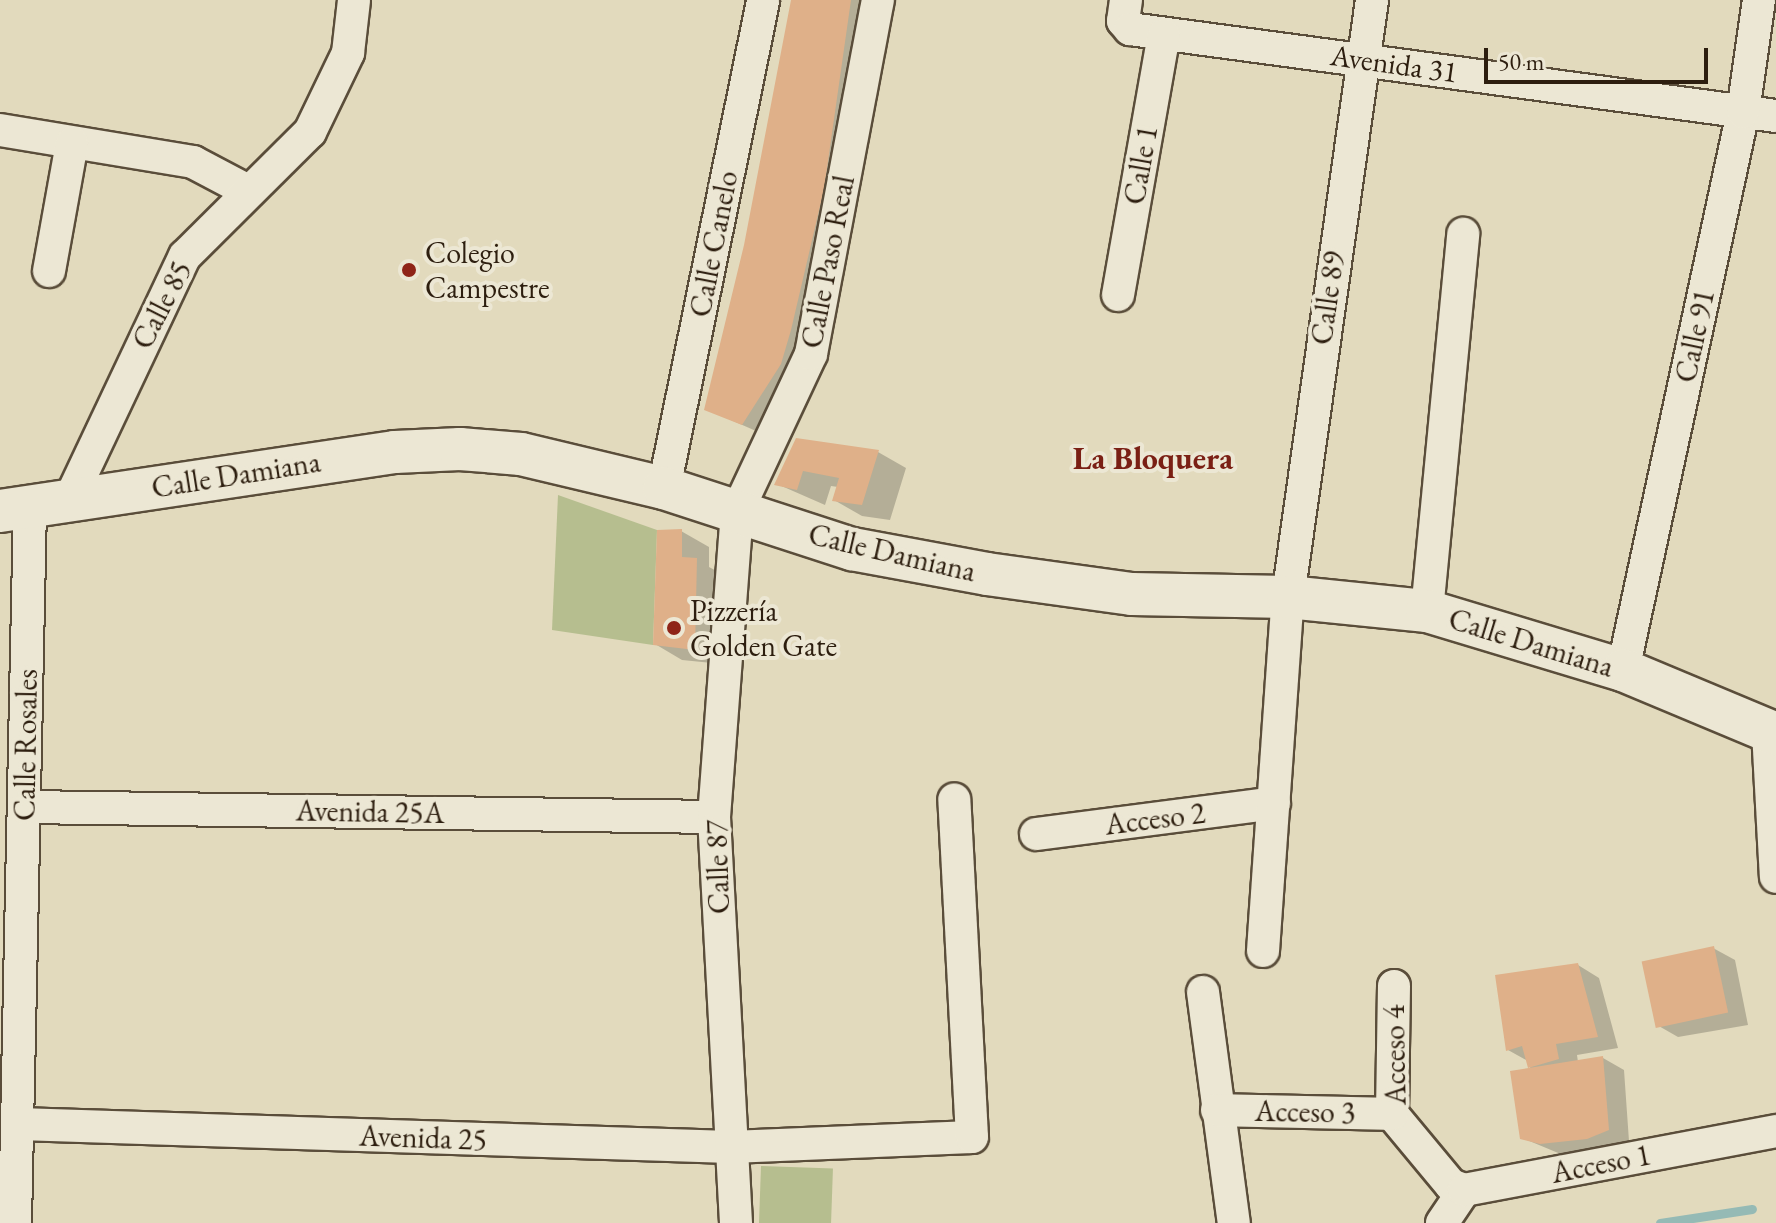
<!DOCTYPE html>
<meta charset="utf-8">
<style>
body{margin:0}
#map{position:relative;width:1776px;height:1223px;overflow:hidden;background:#e2dabd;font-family:"EB Garamond",serif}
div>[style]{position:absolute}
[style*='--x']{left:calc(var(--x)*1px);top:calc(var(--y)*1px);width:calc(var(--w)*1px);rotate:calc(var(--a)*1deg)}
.green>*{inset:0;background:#b6be8f;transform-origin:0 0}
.shadow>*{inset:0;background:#0003}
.stream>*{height:9px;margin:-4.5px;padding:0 4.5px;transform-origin:4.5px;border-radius:4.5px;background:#95bab5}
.building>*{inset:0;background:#dfb089;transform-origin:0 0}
.roads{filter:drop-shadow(2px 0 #5a4d3a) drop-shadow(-2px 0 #5a4d3a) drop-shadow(0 2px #5a4d3a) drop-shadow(0 -2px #5a4d3a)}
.minor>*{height:32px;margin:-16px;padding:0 16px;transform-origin:16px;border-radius:16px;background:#ece7d4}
.tertiary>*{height:42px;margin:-21px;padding:0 21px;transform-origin:21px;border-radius:21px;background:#ece7d4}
.dots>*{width:22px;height:22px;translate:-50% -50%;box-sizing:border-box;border:4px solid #ece7d4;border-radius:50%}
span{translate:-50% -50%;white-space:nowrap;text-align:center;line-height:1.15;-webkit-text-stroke:8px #ece7d4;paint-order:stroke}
.street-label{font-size:30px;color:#2d1e0f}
.poi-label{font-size:30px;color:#2d1e0f}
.left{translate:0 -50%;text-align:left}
.neighbourhood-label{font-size:32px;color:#7a1f14;font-weight:700}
.scale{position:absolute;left:1484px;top:48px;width:224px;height:36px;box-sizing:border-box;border:4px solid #2d1e0f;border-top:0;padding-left:10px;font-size:24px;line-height:28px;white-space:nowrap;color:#2d1e0f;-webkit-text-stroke:6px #ece7d4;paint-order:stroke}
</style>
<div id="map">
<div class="green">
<div style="clip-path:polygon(558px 495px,657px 530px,653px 645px,552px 630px)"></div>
<div style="left:761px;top:1166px;width:72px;height:57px;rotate:2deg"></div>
</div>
<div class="shadow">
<div style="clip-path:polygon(793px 0,867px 0,794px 372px,756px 431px,706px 409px,746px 246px)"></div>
<div style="clip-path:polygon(797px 441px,878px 452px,906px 468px,890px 520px,862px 516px,834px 500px,838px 487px,831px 486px,825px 505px,777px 484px)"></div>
<div style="clip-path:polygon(681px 531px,709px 547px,709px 567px,724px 575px,722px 664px,682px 660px,655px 644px)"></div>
<div style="clip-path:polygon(1713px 948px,1735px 960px,1748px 1025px,1678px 1037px,1657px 1025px)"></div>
<div style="clip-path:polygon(1578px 965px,1599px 978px,1618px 1048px,1577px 1055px,1578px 1062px,1603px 1058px,1624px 1070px,1629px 1141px,1609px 1150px,1563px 1155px,1522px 1138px,1531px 1070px,1528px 1061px,1508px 1050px)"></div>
</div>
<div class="stream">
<div style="--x:1660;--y:1223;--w:93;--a:-8.7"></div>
</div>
<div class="building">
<div style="clip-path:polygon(791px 0,851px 0,824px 189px,791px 330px,781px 364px,742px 425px,704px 410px,744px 245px)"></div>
<div style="clip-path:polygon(796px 438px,879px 450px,862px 505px,832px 501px,839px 478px,803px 471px,797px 490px,774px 485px)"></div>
<div style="clip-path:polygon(682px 529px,682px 557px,697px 558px,695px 650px,653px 645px,657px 530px)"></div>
<div style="left:1714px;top:946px;width:68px;height:74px;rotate:78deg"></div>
<div style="clip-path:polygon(1578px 963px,1598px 1037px,1556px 1044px,1559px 1059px,1528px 1068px,1522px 1046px,1506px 1051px,1495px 975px)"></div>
<div style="clip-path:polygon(1603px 1056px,1609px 1130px,1587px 1139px,1540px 1144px,1520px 1139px,1510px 1071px)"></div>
</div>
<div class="roads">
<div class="minor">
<div style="--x:1126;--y:0;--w:21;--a:98"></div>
<div style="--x:1123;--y:21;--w:11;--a:49"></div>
<div style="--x:1130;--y:29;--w:652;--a:7.67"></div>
<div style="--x:0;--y:130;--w:196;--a:9.4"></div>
<div style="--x:193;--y:162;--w:60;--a:27.8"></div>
<div style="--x:49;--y:271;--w:130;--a:-79.8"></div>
<div style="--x:1118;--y:295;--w:264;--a:-80"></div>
<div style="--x:664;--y:488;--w:498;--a:-78.5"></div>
<div style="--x:69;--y:501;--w:271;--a:-64.7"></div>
<div style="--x:185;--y:256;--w:176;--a:-44.8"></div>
<div style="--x:310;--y:132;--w:88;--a:-64.3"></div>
<div style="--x:348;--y:53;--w:53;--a:-83.5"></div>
<div style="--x:1427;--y:611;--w:379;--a:-84.5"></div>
<div style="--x:1623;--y:670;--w:571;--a:-77.86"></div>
<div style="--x:1743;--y:112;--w:113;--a:-81.9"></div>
<div style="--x:1768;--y:731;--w:146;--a:86.9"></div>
<div style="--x:25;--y:807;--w:689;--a:0.83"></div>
<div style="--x:1036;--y:834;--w:240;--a:-7.4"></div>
<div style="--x:1263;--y:951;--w:355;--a:-86"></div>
<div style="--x:1288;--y:597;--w:603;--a:-81.99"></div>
<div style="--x:1394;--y:986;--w:128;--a:90.9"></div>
<div style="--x:1392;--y:1114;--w:92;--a:50.3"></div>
<div style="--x:1451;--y:1185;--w:14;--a:21"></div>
<div style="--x:1203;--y:992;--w:233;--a:82.4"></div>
<div style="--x:1217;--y:1110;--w:175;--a:1.3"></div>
<div style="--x:19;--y:1124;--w:712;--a:1.85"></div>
<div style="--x:731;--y:1147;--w:241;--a:-2.4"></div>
<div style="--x:972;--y:1137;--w:338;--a:-93"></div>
<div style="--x:15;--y:1223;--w:716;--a:-88.8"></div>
<div style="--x:736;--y:1223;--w:407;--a:-93.1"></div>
<div style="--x:714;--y:817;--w:306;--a:-85.7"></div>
<div style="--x:737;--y:512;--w:174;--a:-64.9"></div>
<div style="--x:811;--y:354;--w:360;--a:-79.3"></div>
<div style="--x:1442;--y:1223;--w:40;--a:-56"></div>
<div style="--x:1464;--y:1190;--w:318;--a:-10.7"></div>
</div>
<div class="tertiary">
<div style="--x:0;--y:511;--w:399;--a:-8.5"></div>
<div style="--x:395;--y:452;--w:65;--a:-2.6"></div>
<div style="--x:460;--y:449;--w:61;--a:4.7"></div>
<div style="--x:521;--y:454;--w:147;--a:13.4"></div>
<div style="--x:664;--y:488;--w:198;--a:18"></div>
<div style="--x:852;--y:549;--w:137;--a:10.5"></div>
<div style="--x:987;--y:574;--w:146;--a:7.9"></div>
<div style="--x:1132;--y:594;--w:156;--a:1.1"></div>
<div style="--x:1288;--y:597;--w:140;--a:5.8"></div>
<div style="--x:1427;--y:611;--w:205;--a:16.8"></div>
<div style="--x:1623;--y:670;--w:166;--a:22.7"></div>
</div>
</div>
<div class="dots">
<div style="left:409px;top:270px;background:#8f2418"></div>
<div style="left:674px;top:628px;background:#8f2418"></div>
</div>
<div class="street-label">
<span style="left:1394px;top:64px;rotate:8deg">Avenida 31</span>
<span style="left:1141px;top:165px;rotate:-80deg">Calle 1</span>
<span style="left:714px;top:244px;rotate:-79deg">Calle Canelo</span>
<span style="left:828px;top:262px;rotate:-79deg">Calle Paso Real</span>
<span style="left:1328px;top:298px;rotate:-82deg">Calle 89</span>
<span style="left:162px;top:305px;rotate:-63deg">Calle 85</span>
<span style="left:1695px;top:336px;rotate:-78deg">Calle 91</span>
<span style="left:236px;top:475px;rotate:-9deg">Calle Damiana</span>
<span style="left:892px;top:553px;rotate:13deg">Calle Damiana</span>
<span style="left:1531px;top:643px;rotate:17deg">Calle Damiana</span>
<span style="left:26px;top:745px;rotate:-89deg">Calle Rosales</span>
<span style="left:370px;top:812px;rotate:1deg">Avenida 25A</span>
<span style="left:1155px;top:819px;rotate:-7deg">Acceso 2</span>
<span style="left:718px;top:867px;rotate:-92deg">Calle 87</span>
<span style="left:1395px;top:1055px;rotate:-91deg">Acceso 4</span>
<span style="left:1305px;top:1112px;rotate:1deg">Acceso 3</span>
<span style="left:423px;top:1138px;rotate:2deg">Avenida 25</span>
<span style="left:1601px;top:1164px;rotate:-11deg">Acceso 1</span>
</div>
<div class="poi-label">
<span class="left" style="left:425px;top:270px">Colegio<br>Campestre</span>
<span class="left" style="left:690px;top:628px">Pizzería<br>Golden Gate</span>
</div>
<div class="neighbourhood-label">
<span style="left:1153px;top:458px">La Bloquera</span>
</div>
<div class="scale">50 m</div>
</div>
